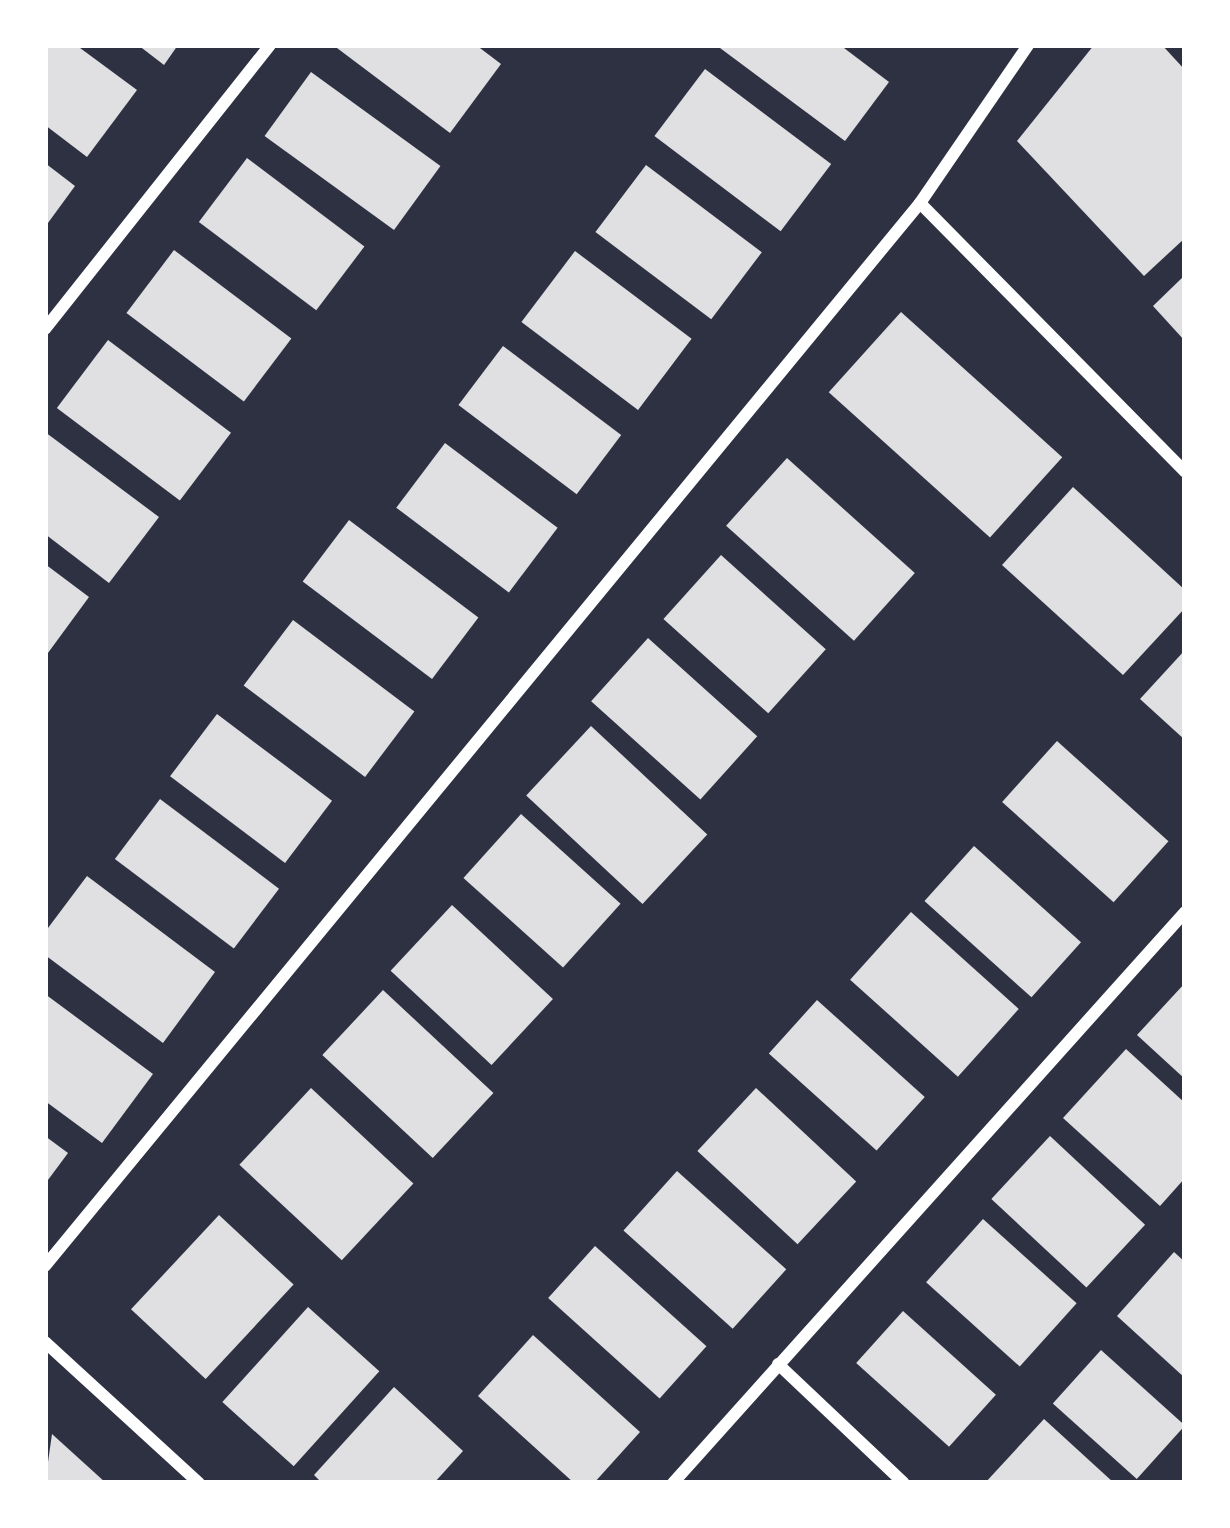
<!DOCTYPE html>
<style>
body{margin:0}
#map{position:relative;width:1230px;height:1528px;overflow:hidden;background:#2d3142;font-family:Rubik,sans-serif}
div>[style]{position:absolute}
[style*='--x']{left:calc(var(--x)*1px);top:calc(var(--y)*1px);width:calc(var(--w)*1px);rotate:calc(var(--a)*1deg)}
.building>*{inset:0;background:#e0e0e3;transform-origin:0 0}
.minor>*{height:12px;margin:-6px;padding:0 6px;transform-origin:6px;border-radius:6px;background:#fff}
span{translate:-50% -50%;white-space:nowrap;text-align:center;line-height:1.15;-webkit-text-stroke:12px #fff;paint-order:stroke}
.frame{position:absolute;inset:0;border:48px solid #fff;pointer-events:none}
</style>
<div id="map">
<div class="building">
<div style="clip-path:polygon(45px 45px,76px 45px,137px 90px,87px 157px,45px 125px)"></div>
<div style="clip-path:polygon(138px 45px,178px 45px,164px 65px)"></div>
<div style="clip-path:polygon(333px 45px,476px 45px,501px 64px,450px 133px)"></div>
<div style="clip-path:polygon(716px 45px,840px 45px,889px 82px,845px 141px)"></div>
<div style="clip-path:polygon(1094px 45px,1162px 45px,1185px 70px,1185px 238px,1144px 276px,1017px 141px)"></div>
<div style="left:705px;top:69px;width:158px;height:84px;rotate:37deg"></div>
<div style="left:311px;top:72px;width:160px;height:79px;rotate:36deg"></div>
<div style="left:247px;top:158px;width:147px;height:80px;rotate:37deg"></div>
<div style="clip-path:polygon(45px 163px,75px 186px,45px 227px)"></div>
<div style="left:646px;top:165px;width:145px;height:84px;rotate:37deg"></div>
<div style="left:174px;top:250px;width:147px;height:79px;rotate:37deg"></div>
<div style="left:575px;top:251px;width:146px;height:89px;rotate:37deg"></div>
<div style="clip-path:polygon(1185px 275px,1185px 341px,1153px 306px)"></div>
<div style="left:901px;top:312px;width:217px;height:108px;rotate:42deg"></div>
<div style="left:108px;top:340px;width:154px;height:85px;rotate:37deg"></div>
<div style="left:503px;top:346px;width:148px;height:74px;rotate:37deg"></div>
<div style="clip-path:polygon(45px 432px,159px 517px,109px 583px,45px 534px)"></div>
<div style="left:445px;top:443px;width:141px;height:81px;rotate:37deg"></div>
<div style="left:787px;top:458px;width:172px;height:91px;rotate:42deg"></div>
<div style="clip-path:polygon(1073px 487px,1185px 590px,1185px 608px,1123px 675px,1002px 565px)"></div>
<div style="left:349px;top:520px;width:162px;height:77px;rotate:37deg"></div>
<div style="left:721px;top:555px;width:141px;height:86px;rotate:42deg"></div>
<div style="clip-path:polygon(45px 564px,89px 597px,45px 657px)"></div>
<div style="left:293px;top:620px;width:152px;height:82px;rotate:37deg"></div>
<div style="left:648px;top:638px;width:147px;height:85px;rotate:42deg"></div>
<div style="clip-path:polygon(1185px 650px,1185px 740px,1140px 699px)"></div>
<div style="left:217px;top:714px;width:144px;height:78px;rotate:37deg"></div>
<div style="left:591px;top:726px;width:159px;height:95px;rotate:43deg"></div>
<div style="left:1057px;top:741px;width:150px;height:82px;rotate:42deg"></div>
<div style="left:160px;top:799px;width:149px;height:75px;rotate:37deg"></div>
<div style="left:521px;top:814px;width:134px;height:86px;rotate:42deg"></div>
<div style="left:974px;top:846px;width:144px;height:74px;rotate:42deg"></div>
<div style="clip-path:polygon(87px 876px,215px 972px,163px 1043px,45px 955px,45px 932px)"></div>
<div style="left:452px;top:905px;width:138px;height:90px;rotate:43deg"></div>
<div style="left:911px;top:912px;width:145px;height:91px;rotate:42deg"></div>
<div style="clip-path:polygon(1185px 983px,1185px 1079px,1137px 1035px)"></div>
<div style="left:383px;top:990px;width:151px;height:89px;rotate:43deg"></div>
<div style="clip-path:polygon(45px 994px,153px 1074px,102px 1143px,45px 1101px)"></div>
<div style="left:817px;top:1000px;width:145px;height:72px;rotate:42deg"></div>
<div style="clip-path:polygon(1126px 1049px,1185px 1103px,1185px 1178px,1160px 1206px,1063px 1118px)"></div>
<div style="left:311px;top:1088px;width:140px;height:105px;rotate:43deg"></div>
<div style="left:756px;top:1088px;width:137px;height:86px;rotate:43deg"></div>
<div style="clip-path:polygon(45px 1136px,68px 1153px,45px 1184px)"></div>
<div style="left:1050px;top:1136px;width:130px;height:86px;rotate:43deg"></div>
<div style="left:677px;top:1171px;width:147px;height:80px;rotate:42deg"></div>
<div style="left:219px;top:1215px;width:102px;height:129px;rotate:43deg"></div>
<div style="left:983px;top:1219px;width:126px;height:85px;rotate:42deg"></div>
<div style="left:595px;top:1246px;width:150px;height:70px;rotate:42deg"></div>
<div style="clip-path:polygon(1174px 1252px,1185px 1262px,1185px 1378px,1117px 1316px)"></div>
<div style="left:308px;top:1307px;width:96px;height:128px;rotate:42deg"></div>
<div style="left:903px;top:1311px;width:125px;height:70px;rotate:42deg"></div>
<div style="clip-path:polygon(533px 1335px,640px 1432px,594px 1483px,574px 1483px,478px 1396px)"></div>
<div style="left:1101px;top:1350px;width:113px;height:72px;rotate:42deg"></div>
<div style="clip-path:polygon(394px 1387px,463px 1451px,434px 1483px,322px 1483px,314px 1475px)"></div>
<div style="clip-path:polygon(1044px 1419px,1114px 1483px,985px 1483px)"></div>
<div style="clip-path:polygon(52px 1434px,106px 1483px,45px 1483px)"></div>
</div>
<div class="minor">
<div style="--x:920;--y:203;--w:378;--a:45.4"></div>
<div style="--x:45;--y:329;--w:362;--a:-51.6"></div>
<div style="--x:45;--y:1266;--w:1377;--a:-50.54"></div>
<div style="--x:920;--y:203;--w:191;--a:-55.6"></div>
<div style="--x:45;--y:1342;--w:209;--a:42.5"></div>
<div style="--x:778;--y:1364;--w:173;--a:43.4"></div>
<div style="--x:673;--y:1483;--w:767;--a:-48.12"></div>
</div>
<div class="frame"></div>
</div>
